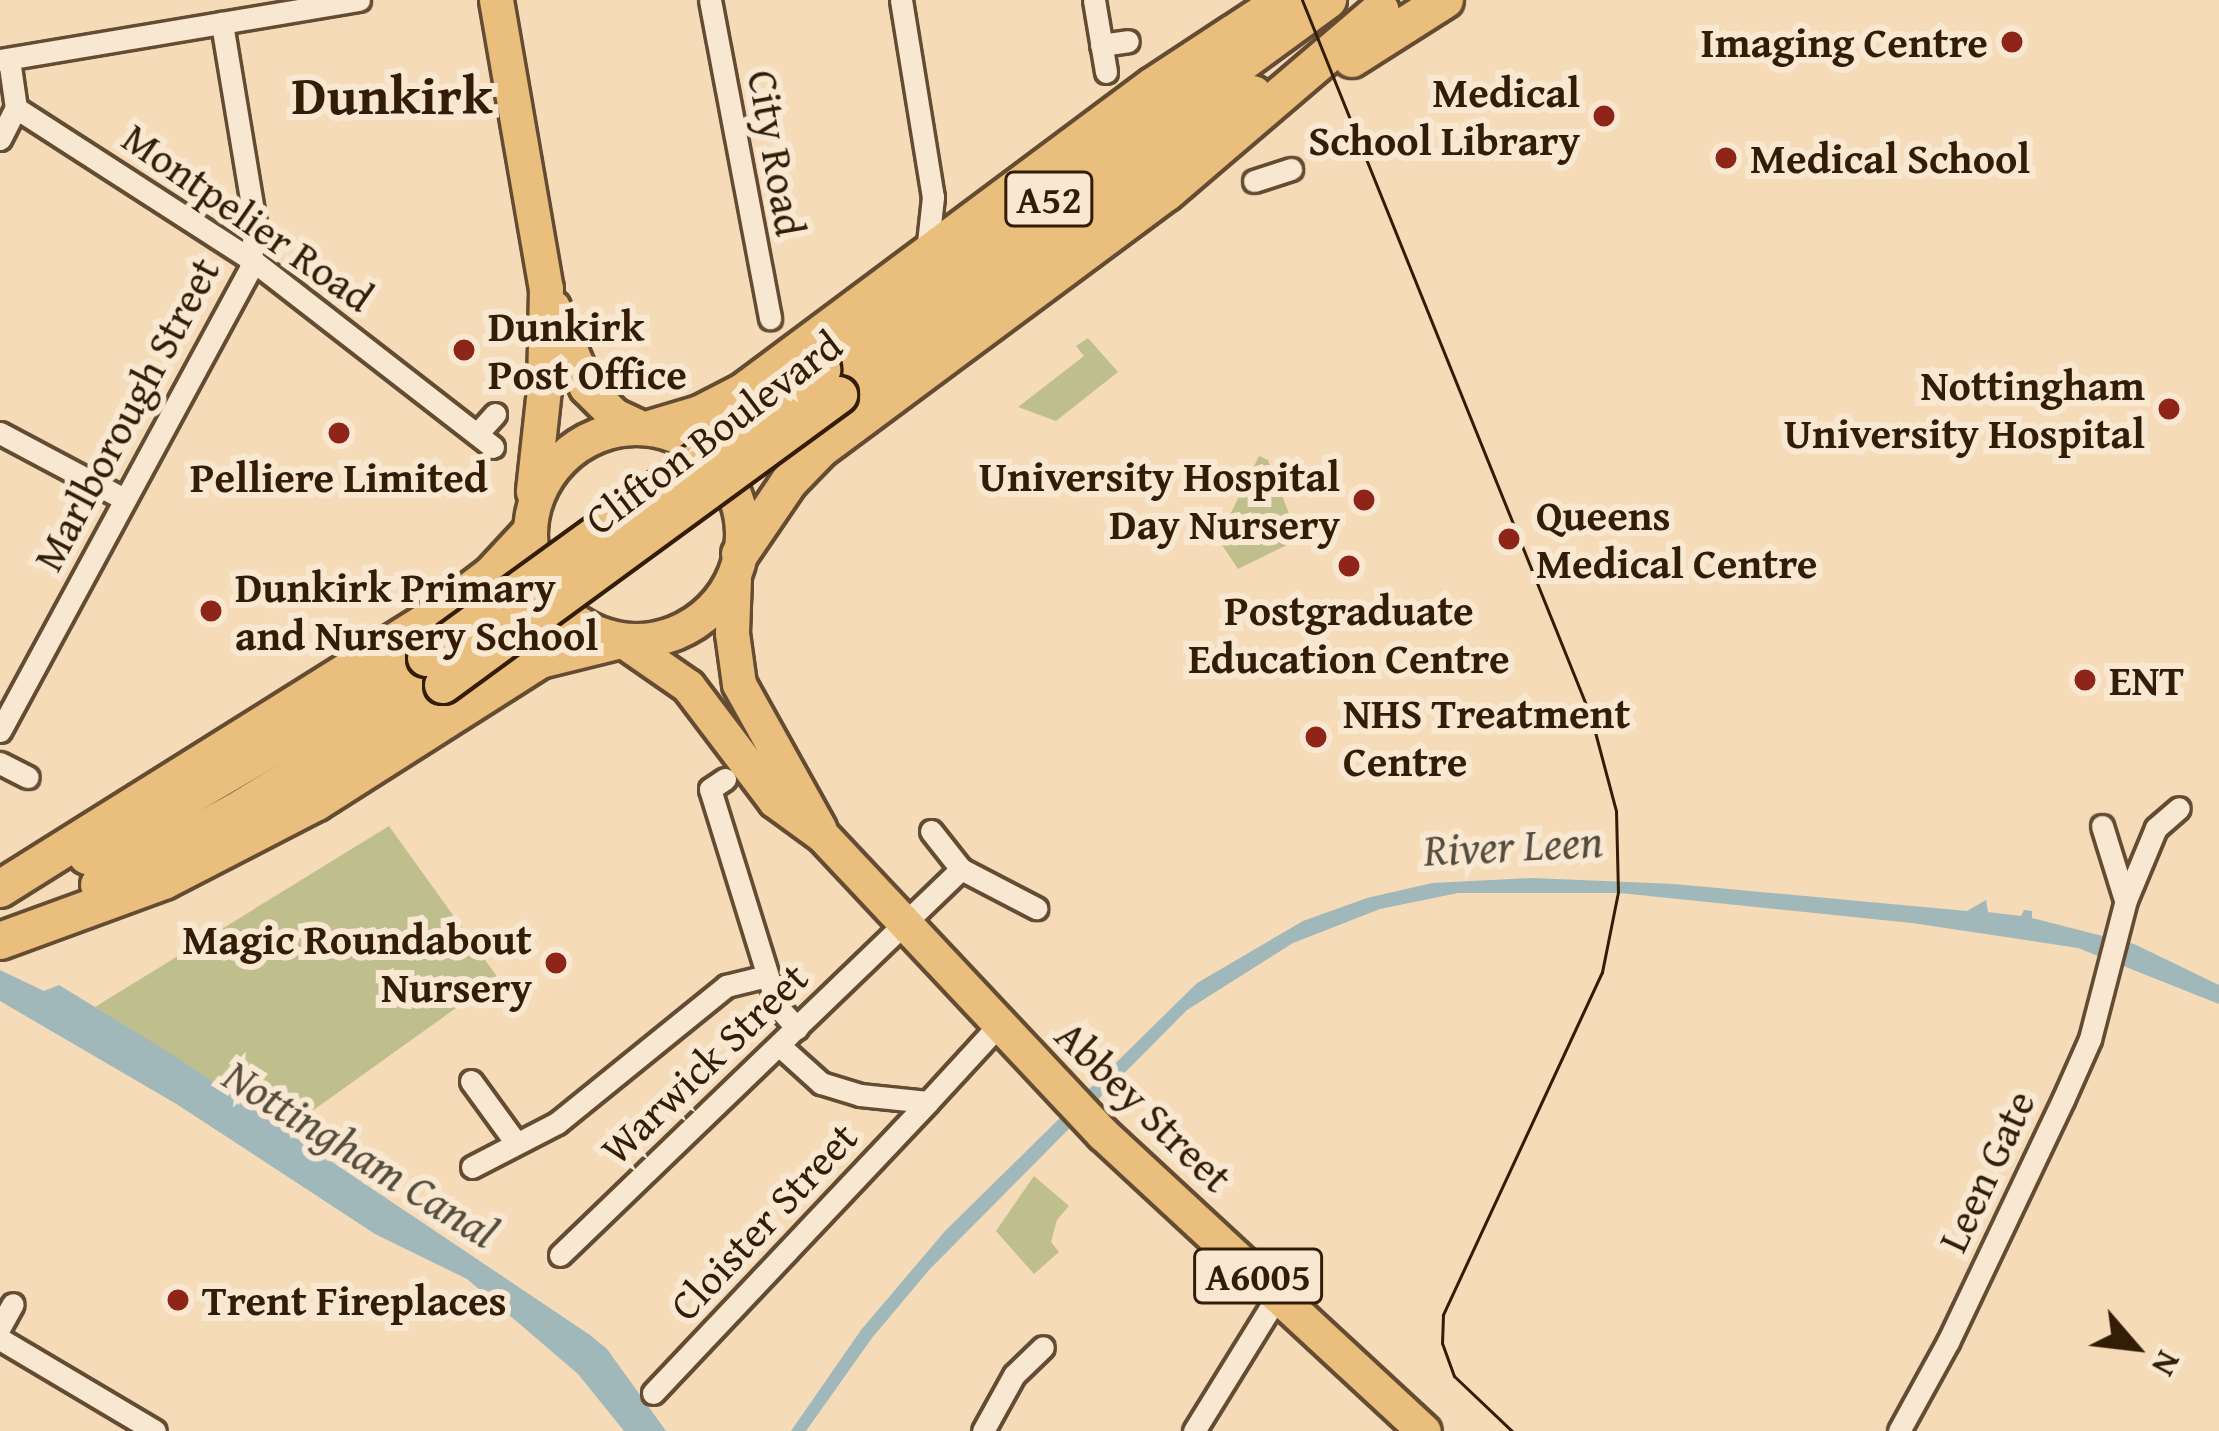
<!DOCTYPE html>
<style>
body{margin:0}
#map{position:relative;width:2219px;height:1431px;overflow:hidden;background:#f5dbb8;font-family:"Gentium Book Plus",serif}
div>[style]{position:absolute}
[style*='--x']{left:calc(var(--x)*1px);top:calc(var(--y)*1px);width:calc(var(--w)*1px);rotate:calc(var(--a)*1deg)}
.green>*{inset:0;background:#bfbf8d}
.water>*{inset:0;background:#a1b8ba}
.roads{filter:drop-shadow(3px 0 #644c33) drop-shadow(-3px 0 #644c33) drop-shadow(0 3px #644c33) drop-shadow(0 -3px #644c33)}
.minor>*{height:21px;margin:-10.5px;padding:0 10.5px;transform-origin:10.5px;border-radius:10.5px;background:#f8e8d1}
.primary>*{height:33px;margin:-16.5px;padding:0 16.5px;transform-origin:16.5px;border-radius:16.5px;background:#eabe7c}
.primary>.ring{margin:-16.5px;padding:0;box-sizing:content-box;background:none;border:33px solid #eabe7c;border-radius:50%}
.trunk>*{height:36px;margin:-18px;padding:0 18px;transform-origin:18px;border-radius:18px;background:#eabe7c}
.tram>*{height:3px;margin:-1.5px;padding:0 1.5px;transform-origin:1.5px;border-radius:1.5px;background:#331d07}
.bridges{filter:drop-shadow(3px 0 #331d07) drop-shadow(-3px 0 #331d07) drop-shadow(0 3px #331d07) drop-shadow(0 -3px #331d07)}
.trunk-bridge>*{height:36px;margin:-18px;padding:0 18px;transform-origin:18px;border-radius:18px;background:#eabe7c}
.dots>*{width:33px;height:33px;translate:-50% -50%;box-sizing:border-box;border:6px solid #f8e8d1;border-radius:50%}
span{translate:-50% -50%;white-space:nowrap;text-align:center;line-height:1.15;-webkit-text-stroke:12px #f8e8d1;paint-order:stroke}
.shield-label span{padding:3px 9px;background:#f8e8d1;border:3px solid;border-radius:9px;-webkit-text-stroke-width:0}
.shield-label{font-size:39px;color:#331d07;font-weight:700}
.poi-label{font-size:42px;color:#331d07;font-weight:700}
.right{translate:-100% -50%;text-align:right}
.left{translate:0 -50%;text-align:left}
.street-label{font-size:42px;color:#331d07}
.water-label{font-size:45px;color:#544c3d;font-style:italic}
.district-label{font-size:54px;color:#331d07;font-weight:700}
.north{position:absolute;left:2075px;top:1287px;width:120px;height:120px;-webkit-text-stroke:9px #f8e8d1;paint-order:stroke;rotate:118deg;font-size:33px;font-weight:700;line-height:48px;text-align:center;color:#331d07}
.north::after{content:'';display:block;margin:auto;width:42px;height:54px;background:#331d07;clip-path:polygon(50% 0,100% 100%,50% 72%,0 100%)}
</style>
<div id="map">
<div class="green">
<div style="clip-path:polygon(1088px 338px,1118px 372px,1056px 421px,1018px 407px,1084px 356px,1076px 346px)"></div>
<div style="clip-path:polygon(1259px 456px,1268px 460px,1299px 539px,1238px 569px,1218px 539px)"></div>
<div style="clip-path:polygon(389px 826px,498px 978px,287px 1129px,95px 1007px)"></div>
<div style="clip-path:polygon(1034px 1176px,1069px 1206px,1057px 1220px,1051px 1242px,1059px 1252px,1034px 1274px,996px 1231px)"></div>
</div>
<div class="water">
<div style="clip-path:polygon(1533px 878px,1674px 884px,1967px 911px,1986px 900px,1988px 912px,2021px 916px,2024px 910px,2032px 911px,2032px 918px,2134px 944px,2219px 985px,2219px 1004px,2078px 948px,1912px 923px,1620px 893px,1458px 893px,1380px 909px,1293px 943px,1187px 1010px,929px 1270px,872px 1338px,806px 1431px,791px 1431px,861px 1330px,945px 1231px,1197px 983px,1303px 921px,1367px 898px,1432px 883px)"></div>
<div style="clip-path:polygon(0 970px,44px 991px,59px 985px,170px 1053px,590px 1335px,607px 1349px,666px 1431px,624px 1431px,578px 1374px,467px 1279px,375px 1234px,178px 1105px,0 1001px)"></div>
</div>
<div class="roads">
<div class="minor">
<div style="--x:710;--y:0;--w:324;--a:79.3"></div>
<div style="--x:901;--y:0;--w:200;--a:80.8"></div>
<div style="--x:933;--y:197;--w:55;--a:96.2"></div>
<div style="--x:1094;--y:0;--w:73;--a:80.5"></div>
<div style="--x:1101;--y:45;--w:27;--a:-8"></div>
<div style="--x:9;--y:59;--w:49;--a:81.9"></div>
<div style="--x:16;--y:108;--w:281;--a:32.8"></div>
<div style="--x:252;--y:260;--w:305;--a:37.8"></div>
<div style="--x:0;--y:60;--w:364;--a:-9.5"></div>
<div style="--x:0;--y:139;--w:35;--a:-63"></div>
<div style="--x:1254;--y:181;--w:39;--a:-18"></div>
<div style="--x:0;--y:433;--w:140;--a:28"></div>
<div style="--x:477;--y:434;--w:27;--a:-48"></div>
<div style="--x:0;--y:731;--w:525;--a:-61.58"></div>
<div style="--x:250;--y:269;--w:46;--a:-83.8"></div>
<div style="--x:255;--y:223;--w:203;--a:-99.4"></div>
<div style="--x:0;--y:763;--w:31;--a:27"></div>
<div style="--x:725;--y:779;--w:18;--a:146"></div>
<div style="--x:710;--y:789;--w:227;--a:72.8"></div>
<div style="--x:777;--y:1006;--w:30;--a:48"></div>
<div style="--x:2102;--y:826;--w:77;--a:72.7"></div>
<div style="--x:931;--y:831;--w:48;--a:51.7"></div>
<div style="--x:961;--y:869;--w:85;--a:27.5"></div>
<div style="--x:781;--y:1047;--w:54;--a:42"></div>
<div style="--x:821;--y:1083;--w:41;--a:17.1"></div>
<div style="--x:860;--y:1095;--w:68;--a:5.9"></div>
<div style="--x:928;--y:1102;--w:103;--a:-47.4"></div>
<div style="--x:471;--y:1081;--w:77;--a:54"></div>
<div style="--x:472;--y:1167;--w:96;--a:-27.4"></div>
<div style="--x:557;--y:1123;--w:218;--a:-39"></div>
<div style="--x:726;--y:986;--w:42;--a:-13.7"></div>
<div style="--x:560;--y:1255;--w:557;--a:-43.91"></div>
<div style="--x:0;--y:1327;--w:26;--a:-61"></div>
<div style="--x:0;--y:1339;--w:180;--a:30.7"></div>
<div style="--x:653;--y:1393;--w:400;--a:-46.6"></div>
<div style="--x:983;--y:1431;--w:64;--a:-61"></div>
<div style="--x:1014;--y:1375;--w:40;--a:-44"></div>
<div style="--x:1194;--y:1431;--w:160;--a:-58.3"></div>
<div style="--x:1899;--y:1431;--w:102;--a:-61.2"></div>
<div style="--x:1948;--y:1342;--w:268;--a:-64.6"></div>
<div style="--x:2063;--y:1100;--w:67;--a:-66.1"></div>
<div style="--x:2090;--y:1039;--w:144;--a:-75.5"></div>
<div style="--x:2126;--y:900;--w:78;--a:-67.4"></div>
<div style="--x:2156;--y:828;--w:30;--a:-41"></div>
</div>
<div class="primary">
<div style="--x:496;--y:0;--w:292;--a:80.2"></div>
<div style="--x:546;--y:288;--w:101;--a:91.1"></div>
<div style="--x:544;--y:389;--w:103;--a:96.2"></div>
<div style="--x:553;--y:307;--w:87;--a:67.6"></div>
<div style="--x:586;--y:387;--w:40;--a:45"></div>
<div style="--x:614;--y:415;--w:26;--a:25"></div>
<div class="ring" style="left:530px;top:428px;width:179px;height:179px"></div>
<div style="--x:734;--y:578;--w:55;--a:92.1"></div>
<div style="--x:732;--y:633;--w:51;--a:82.2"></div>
<div style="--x:739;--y:684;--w:165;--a:60.9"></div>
<div style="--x:626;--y:643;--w:75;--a:34.7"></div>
<div style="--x:688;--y:686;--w:144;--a:52.9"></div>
<div style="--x:775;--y:801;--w:58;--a:35.9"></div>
<div style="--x:822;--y:835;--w:410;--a:46.8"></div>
<div style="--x:1103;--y:1134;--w:437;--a:42.8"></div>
</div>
<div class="trunk">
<div style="--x:1352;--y:59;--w:110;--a:-32.4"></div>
<div style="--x:822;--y:370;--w:627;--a:-36.18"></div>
<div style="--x:839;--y:395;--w:512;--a:-36.02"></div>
<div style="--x:653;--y:428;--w:49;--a:-16.6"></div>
<div style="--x:700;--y:414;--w:48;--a:-27.1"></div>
<div style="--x:743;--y:392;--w:512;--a:-36.74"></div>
<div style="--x:1153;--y:86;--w:157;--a:-33.3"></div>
<div style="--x:740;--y:554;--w:87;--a:-55.8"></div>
<div style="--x:789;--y:482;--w:46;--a:-45.9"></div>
<div style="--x:821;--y:449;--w:430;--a:-36.6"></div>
<div style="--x:1166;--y:193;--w:282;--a:-40.5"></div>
<div style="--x:87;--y:856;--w:393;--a:-30.3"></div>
<div style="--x:99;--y:885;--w:154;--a:-28.2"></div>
<div style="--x:235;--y:812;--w:244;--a:-31.4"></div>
<div style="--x:0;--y:889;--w:522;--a:-32.08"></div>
<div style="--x:442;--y:612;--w:61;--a:-37.1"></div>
<div style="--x:491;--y:575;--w:56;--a:-47.2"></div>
<div style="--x:0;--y:941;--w:175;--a:-20.1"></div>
<div style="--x:164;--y:881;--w:172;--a:-27.3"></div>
<div style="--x:317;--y:802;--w:264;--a:-32.5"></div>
<div style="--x:540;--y:660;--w:79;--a:-13.9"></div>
</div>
</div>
<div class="tram">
<div style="--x:1302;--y:0;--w:773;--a:68.05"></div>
<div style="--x:1591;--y:717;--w:97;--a:75.1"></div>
<div style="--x:1616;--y:811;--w:81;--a:88.6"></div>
<div style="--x:1618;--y:892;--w:82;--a:101.3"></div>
<div style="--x:1602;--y:972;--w:378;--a:114.9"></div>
<div style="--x:1443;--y:1315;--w:28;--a:92"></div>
<div style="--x:1442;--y:1343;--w:35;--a:70"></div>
<div style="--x:1454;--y:1376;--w:80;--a:43.5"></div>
</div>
<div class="bridges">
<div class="trunk-bridge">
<div style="--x:426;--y:658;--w:490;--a:-36"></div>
<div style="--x:443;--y:685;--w:491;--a:-36.2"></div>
</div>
</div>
<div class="dots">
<div style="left:2012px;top:42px;background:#8f2418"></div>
<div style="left:1604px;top:116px;background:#8f2418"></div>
<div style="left:1726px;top:158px;background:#8f2418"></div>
<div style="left:464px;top:350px;background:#8f2418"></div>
<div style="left:2169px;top:409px;background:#8f2418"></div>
<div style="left:339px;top:433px;background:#8f2418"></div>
<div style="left:1364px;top:500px;background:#8f2418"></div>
<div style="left:1509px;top:539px;background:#8f2418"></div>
<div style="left:1349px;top:566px;background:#8f2418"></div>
<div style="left:211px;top:611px;background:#8f2418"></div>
<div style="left:2085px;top:680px;background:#8f2418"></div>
<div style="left:1316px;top:737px;background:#8f2418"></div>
<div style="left:556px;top:963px;background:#8f2418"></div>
<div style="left:178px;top:1300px;background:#8f2418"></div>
</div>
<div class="shield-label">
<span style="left:1049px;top:199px">A52</span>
<span style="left:1258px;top:1276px">A6005</span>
</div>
<div class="poi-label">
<span class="right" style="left:1988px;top:42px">Imaging Centre</span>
<span class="right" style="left:1580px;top:116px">Medical<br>School Library</span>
<span class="left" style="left:1750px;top:158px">Medical School</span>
<span class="left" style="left:488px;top:350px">Dunkirk<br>Post Office</span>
<span class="right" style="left:2145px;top:409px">Nottingham<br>University Hospital</span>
<span class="right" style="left:1340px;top:500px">University Hospital<br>Day Nursery</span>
<span style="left:339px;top:477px">Pelliere Limited</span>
<span class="left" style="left:1536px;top:539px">Queens<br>Medical Centre</span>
<span class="left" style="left:235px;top:611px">Dunkirk Primary<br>and Nursery School</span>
<span style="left:1349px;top:634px">Postgraduate<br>Education Centre</span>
<span class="left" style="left:2109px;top:680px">ENT</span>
<span class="left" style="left:1343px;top:737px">NHS Treatment<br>Centre</span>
<span class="right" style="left:532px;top:963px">Magic Roundabout<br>Nursery</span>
<span class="left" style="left:202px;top:1300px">Trent Fireplaces</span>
</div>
<div class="street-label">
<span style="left:777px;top:153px;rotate:80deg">City Road</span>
<span style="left:248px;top:217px;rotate:35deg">Montpelier Road</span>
<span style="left:126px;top:414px;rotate:-62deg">Marlborough Street</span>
<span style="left:713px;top:432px;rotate:-37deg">Clifton Boulevard</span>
<span style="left:704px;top:1063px;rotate:-44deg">Warwick Street</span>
<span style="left:1144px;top:1106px;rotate:44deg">Abbey Street</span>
<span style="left:1986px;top:1171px;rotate:-65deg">Leen Gate</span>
<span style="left:763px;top:1221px;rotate:-47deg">Cloister Street</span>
</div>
<div class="water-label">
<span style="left:1513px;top:845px;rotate:-3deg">River Leen</span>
<span style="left:361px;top:1153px;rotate:32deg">Nottingham Canal</span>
</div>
<div class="district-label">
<span style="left:392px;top:95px">Dunkirk</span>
</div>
<div class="north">N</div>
</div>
